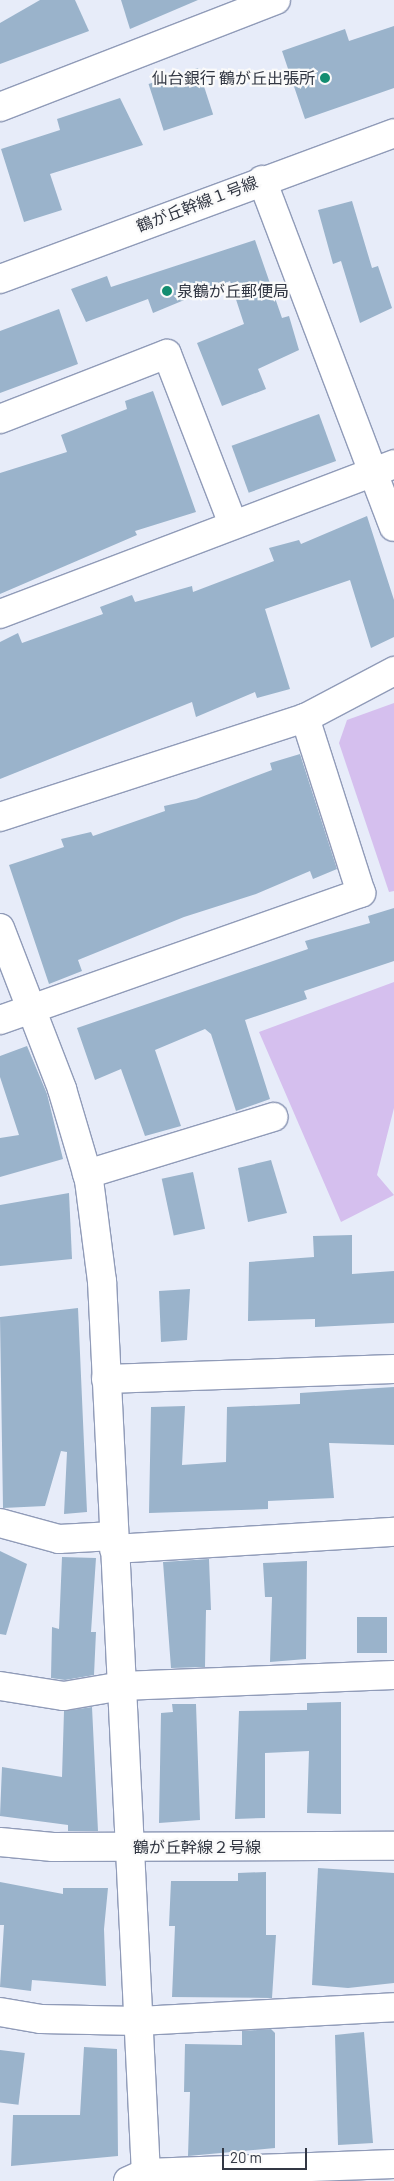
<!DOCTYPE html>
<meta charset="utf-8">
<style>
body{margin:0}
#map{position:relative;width:394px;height:2181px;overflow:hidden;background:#e7ecf9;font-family:Barlow,"Noto Sans JP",sans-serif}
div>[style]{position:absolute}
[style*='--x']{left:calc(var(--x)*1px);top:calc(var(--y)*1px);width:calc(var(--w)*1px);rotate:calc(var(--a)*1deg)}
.green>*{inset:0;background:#d5bfee}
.building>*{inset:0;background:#9ab3cb;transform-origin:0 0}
.roads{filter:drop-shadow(1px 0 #909bb8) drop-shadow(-1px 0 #909bb8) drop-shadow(0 1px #909bb8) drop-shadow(0 -1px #909bb8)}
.minor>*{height:28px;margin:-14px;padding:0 14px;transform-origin:14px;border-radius:14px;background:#fff}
.dots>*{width:14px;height:14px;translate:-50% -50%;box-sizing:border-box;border:2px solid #fafafa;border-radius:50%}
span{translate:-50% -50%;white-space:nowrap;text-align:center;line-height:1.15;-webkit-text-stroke:4.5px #fafafa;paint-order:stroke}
.poi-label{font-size:16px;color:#333844}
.right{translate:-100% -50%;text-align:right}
.left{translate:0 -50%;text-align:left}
.street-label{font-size:16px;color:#333844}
.scale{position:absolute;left:222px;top:2148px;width:85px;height:22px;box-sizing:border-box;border:2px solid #333844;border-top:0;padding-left:6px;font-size:15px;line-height:18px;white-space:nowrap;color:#333844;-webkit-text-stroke:4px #fafafa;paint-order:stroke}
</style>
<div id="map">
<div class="green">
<div style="clip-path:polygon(394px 703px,394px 891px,389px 892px,339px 743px,347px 720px)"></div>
<div style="clip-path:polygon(394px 982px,394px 1108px,377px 1175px,394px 1195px,341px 1222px,259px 1032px)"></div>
</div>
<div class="building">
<div style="clip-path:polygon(40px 0,75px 0,89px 31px,0 64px,0 23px)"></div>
<div style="clip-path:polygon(121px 0,198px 0,130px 29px)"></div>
<div style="clip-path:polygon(394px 26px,394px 88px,305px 119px,282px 51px,345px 29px,349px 41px)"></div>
<div style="left:198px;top:68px;width:49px;height:52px;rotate:72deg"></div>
<div style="clip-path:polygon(120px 98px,143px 145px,50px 174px,62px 210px,24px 222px,1px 149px,60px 130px,57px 119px)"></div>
<div style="clip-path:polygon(352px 201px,372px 268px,378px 266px,392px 308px,360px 323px,341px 261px,333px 264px,318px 210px)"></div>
<div style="clip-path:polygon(255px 240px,282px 318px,289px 316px,299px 350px,258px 369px,266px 389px,222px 406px,197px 343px,244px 324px,230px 281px,153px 313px,148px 299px,86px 322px,71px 289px,107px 276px,111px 287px)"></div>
<div style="clip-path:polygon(59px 309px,78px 364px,0 393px,0 331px)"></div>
<div style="clip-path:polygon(153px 391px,196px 512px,135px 531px,137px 535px,0 594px,0 473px,67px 452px,61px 435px,127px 409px,125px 401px)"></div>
<div style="left:319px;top:414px;width:50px;height:93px;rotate:70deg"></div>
<div style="clip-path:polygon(367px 516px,394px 600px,394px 637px,371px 648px,350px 580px,265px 609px,290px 689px,257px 698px,255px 692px,196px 717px,192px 702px,0 779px,0 642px,18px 633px,22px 643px,103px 614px,100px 607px,132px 595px,135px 602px,192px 586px,193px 592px,274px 561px,269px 548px,299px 540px,301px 544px)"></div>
<div style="clip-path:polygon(300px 754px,337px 869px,313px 879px,310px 871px,256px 894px,184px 917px,78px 960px,82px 971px,49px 984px,9px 865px,64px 847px,61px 839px,91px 832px,93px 836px,165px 811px,164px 806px,196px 799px,272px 770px,270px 763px)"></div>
<div style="clip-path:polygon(394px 908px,394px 961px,304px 991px,307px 999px,245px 1020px,270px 1099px,236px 1111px,211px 1034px,205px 1029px,155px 1050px,181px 1126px,145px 1136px,121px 1069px,95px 1080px,77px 1028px,308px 949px,305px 941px,370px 923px,368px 916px)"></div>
<div style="clip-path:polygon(27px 1046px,47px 1094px,63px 1159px,0 1177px,0 1138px,19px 1135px,0 1077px,0 1056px)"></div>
<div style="clip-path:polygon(271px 1160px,287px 1213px,248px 1222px,238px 1168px)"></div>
<div style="left:193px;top:1172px;width:58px;height:32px;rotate:78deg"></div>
<div style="clip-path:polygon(69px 1193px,72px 1259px,0 1266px,0 1205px)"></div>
<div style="clip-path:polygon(352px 1235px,352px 1274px,394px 1271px,394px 1323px,315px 1327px,315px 1319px,248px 1321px,249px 1262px,314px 1257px,313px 1236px)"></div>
<div style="clip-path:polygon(190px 1289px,187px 1340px,161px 1342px,159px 1291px)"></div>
<div style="clip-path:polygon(78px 1308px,87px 1512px,64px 1514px,67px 1452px,61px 1451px,45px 1506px,3px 1508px,0 1317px)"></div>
<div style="clip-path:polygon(394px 1387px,394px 1445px,329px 1443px,334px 1498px,268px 1501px,268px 1509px,149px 1513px,151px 1407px,185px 1406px,182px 1465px,226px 1462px,227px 1407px,300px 1404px,300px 1393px)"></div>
<div style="clip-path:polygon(0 1551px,27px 1564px,6px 1635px,0 1634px)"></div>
<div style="clip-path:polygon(62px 1557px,96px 1558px,91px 1632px,96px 1632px,94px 1675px,65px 1680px,51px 1678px,52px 1627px,59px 1629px)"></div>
<div style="clip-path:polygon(209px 1559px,211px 1610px,206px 1610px,205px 1667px,171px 1668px,163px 1562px)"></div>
<div style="clip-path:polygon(307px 1561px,306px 1659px,270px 1662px,272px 1597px,265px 1597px,263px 1563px)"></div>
<div style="left:387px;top:1617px;width:36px;height:30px;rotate:90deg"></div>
<div style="clip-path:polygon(341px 1702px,341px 1814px,307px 1813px,309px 1751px,265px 1753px,265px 1818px,235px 1819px,239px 1711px,307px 1710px,307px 1703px)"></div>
<div style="clip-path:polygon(172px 1704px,196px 1704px,200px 1820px,159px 1823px,161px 1713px,173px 1712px)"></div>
<div style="clip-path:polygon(92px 1707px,98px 1831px,68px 1831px,68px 1825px,0 1816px,2px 1767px,62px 1777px,64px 1711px)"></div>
<div style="clip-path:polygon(318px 1868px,394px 1873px,394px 1983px,348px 1988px,312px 1985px)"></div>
<div style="clip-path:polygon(266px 1872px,266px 1935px,276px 1935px,272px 1998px,172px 1997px,175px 1926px,169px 1926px,171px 1881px,238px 1881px,238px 1873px)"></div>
<div style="clip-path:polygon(0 1882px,63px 1894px,63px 1888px,108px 1888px,104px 1929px,106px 1986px,32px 1980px,31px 1991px,0 1987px,4px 1925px,0 1925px)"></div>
<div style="clip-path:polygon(271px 2029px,275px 2033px,275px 2148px,188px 2156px,190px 2092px,184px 2092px,185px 2044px,242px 2045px,242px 2031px)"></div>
<div style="clip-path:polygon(364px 2032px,373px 2143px,338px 2145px,335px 2035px)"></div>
<div style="clip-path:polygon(84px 2047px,117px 2049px,118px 2156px,11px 2166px,13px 2115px,80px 2115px)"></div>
<div style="left:0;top:2050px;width:25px;height:52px;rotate:7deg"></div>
</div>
<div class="roads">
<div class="minor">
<div style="--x:0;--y:107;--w:296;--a:-21.2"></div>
<div style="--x:262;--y:180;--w:371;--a:69.2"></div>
<div style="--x:0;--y:279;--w:420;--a:-20.3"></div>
<div style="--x:0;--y:419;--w:179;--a:-21.3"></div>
<div style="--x:167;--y:354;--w:182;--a:68.8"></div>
<div style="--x:0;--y:614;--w:422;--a:-20.8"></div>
<div style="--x:0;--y:817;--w:321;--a:-18"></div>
<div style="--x:305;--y:718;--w:101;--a:-27.8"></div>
<div style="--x:0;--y:928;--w:173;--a:68.9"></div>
<div style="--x:62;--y:1089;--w:95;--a:73.5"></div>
<div style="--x:89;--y:1180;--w:102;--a:82.7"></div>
<div style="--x:102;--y:1281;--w:893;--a:87.18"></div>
<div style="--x:0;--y:1020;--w:383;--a:-19.4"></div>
<div style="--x:361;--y:893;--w:184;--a:-107.7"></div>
<div style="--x:87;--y:1174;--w:195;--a:-17"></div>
<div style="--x:106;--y:1379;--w:288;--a:-2"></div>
<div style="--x:0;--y:1523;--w:61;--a:15.2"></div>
<div style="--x:59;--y:1539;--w:54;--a:-3.2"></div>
<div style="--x:114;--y:1549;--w:281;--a:-3.5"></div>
<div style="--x:0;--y:1686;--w:65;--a:8.9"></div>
<div style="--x:64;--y:1696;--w:59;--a:-9.8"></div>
<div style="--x:122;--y:1686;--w:272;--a:-2.3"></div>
<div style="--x:0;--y:1842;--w:53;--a:5.4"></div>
<div style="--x:53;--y:1847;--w:341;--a:-0.2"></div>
<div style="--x:0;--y:2012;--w:42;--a:9.7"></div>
<div style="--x:41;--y:2019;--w:98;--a:1.2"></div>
<div style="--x:139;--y:2021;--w:255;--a:-3.1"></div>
<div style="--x:128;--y:2181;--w:20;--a:-24"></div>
<div style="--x:146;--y:2173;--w:248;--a:-2.1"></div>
</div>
</div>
<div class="dots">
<div style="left:325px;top:78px;background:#138d71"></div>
<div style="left:167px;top:291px;background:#138d71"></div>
</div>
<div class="poi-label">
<span class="right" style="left:315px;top:78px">仙台銀行 鶴が丘出張所</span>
<span class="left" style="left:177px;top:291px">泉鶴が丘郵便局</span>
</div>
<div class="street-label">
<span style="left:197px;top:204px;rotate:-21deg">鶴が丘幹線１号線</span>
<span style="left:197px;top:1847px">鶴が丘幹線２号線</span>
</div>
<div class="scale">20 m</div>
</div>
